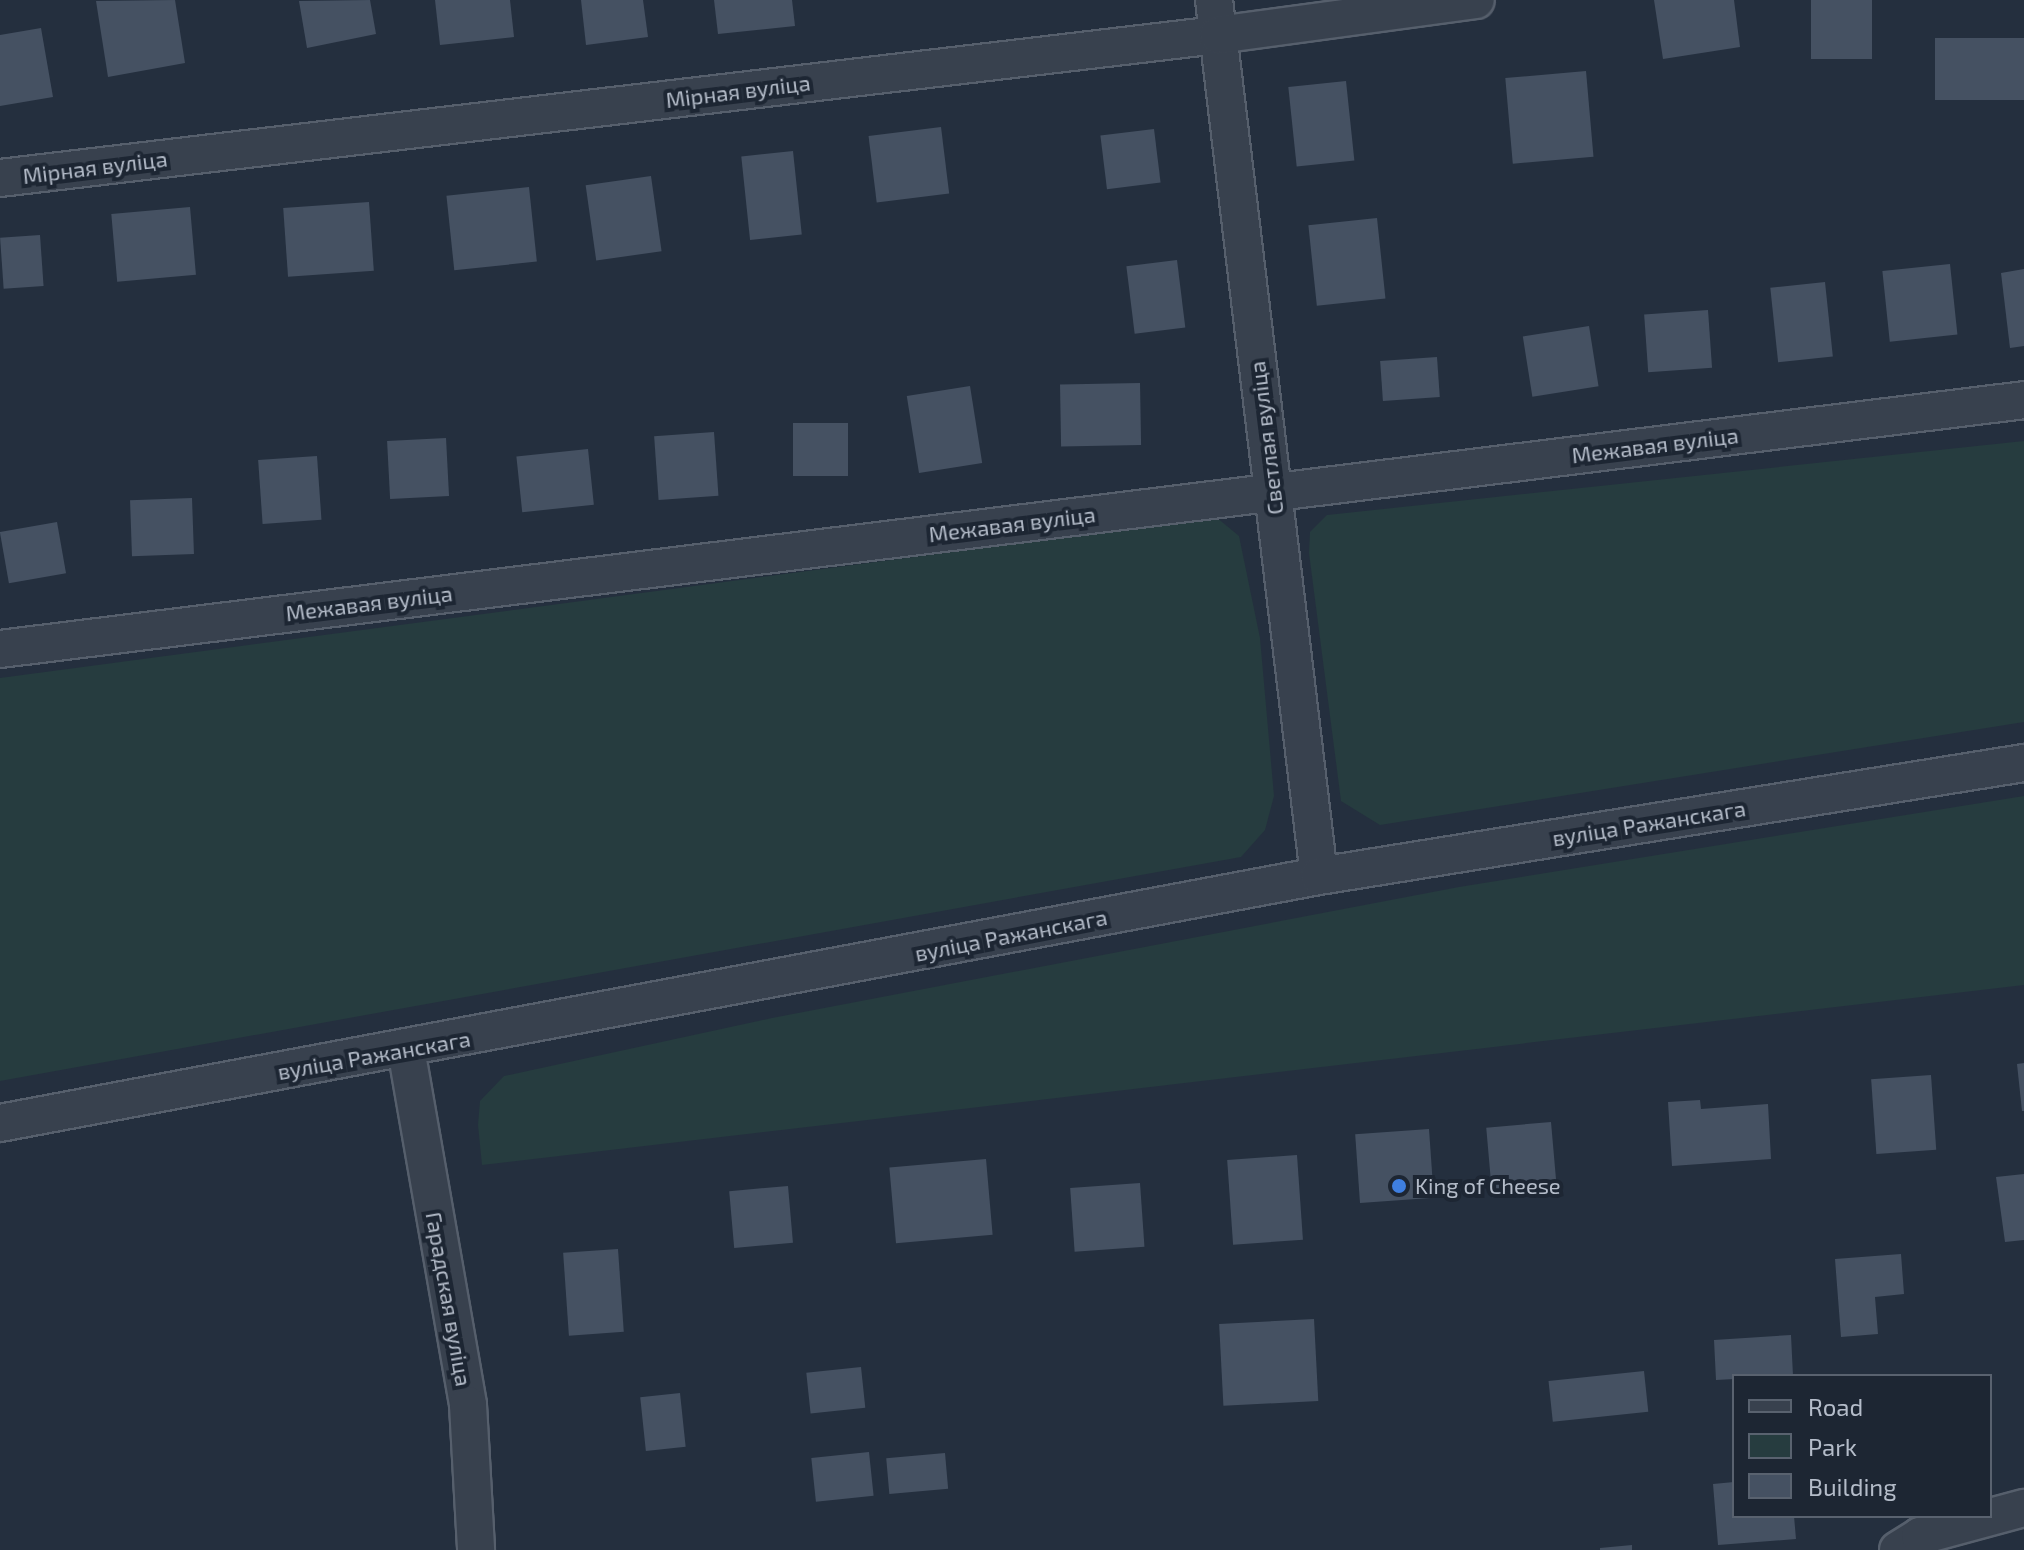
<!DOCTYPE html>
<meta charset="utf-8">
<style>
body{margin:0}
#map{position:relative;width:2024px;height:1550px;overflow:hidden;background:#242f3e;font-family:"Exo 2",sans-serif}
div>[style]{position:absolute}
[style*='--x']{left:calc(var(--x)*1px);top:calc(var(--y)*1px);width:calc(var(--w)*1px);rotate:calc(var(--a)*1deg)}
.green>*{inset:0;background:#263c3f}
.building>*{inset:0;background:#455162;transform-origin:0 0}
.roads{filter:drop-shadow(2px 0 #565f6c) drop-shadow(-2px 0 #565f6c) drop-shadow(0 2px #565f6c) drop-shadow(0 -2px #565f6c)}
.minor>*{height:36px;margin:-18px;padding:0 18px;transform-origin:18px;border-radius:18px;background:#38414e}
.dots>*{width:22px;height:22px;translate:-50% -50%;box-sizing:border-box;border:4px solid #1d2633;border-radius:50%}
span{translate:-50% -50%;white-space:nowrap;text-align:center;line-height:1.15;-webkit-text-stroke:8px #1d2633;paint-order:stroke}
.street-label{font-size:22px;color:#b4bcc9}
.poi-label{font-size:22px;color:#b4bcc9}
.left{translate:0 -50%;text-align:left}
.legend{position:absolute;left:1732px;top:1374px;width:260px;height:144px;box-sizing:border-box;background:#1d2633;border:2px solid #59626f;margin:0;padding:10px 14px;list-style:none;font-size:24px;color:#b4bcc9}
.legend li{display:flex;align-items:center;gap:16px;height:40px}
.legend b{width:40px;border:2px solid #59626f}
</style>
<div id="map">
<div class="green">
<div style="clip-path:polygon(2024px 441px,2024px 722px,1380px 825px,1341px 801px,1309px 553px,1310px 532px,1327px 515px)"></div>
<div style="clip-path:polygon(1216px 517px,1239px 536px,1260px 638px,1274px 796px,1265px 830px,1241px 857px,0 1081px,0 678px)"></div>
<div style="clip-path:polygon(2024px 796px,2024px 985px,482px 1165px,478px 1125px,480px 1101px,504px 1076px,772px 1018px,1459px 887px)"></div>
</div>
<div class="building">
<div style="clip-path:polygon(175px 0,185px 63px,108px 77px,96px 1px)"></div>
<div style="clip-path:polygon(370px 0,376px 34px,307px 48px,299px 1px)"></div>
<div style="clip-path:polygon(435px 0,510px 0,514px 37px,440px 45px)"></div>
<div style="clip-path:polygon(581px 0,643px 0,648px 37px,586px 45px)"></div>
<div style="clip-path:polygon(714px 0,792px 0,795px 26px,718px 34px)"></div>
<div style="clip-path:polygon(1654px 0,1734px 0,1740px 47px,1663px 59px)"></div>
<div style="left:1811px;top:0;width:61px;height:59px"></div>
<div style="clip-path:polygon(41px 28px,53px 97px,0 106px,0 35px)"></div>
<div style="left:2024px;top:38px;width:62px;height:89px;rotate:90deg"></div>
<div style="left:1586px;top:71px;width:86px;height:81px;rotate:85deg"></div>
<div style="left:1346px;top:81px;width:80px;height:58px;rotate:84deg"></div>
<div style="left:941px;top:127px;width:67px;height:73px;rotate:83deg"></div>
<div style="left:1154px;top:129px;width:54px;height:54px;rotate:83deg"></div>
<div style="left:793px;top:151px;width:84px;height:52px;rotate:84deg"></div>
<div style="left:651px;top:176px;width:76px;height:66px;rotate:82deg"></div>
<div style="left:529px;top:187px;width:75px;height:83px;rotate:84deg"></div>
<div style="left:369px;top:202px;width:69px;height:86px;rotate:86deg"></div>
<div style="left:190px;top:207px;width:68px;height:79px;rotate:85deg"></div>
<div style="left:1377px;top:218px;width:81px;height:69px;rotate:84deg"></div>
<div style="left:40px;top:235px;width:51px;height:40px;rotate:86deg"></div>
<div style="left:1177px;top:260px;width:68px;height:51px;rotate:83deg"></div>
<div style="left:1950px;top:264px;width:71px;height:68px;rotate:84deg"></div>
<div style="clip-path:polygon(2024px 269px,2024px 346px,2010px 348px,2001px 273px)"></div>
<div style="left:1825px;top:282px;width:75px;height:55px;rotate:84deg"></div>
<div style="left:1708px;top:310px;width:58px;height:64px;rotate:86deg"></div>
<div style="left:1589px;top:326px;width:61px;height:67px;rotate:81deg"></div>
<div style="left:1437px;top:357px;width:40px;height:57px;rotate:86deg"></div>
<div style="left:1140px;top:383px;width:62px;height:80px;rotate:89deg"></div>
<div style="left:970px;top:386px;width:78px;height:64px;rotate:81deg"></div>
<div style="left:793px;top:423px;width:55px;height:53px"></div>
<div style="left:714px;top:432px;width:64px;height:60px;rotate:86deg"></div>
<div style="left:446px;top:438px;width:58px;height:59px;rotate:87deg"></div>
<div style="left:588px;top:449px;width:56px;height:72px;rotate:84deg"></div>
<div style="left:317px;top:456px;width:64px;height:59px;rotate:86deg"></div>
<div style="left:192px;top:498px;width:56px;height:62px;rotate:88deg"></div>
<div style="left:57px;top:522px;width:52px;height:58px;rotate:80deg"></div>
<div style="clip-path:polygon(2024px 1063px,2024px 1111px,2022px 1111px,2017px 1064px)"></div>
<div style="left:1931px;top:1075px;width:75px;height:60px;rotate:86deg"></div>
<div style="clip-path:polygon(1700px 1100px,1701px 1109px,1768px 1104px,1771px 1159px,1672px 1166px,1668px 1102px)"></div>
<div style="left:1551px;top:1122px;width:70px;height:65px;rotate:85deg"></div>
<div style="left:1429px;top:1129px;width:69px;height:74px;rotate:86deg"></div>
<div style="left:1297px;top:1155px;width:85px;height:70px;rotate:86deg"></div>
<div style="left:986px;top:1159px;width:76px;height:97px;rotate:85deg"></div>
<div style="clip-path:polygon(2024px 1174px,2024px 1240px,2005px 1242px,1996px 1177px)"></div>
<div style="left:1140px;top:1183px;width:64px;height:70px;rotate:86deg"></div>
<div style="left:788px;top:1186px;width:57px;height:59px;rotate:85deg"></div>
<div style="left:618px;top:1249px;width:83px;height:55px;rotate:86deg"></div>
<div style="clip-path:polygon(1901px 1254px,1904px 1294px,1875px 1297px,1878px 1334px,1841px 1337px,1835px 1259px)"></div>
<div style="left:1314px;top:1319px;width:82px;height:95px;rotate:87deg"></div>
<div style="clip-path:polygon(1791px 1335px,1793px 1376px,1734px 1376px,1734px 1379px,1716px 1380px,1714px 1340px)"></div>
<div style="left:861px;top:1367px;width:41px;height:55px;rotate:84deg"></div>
<div style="left:1644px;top:1371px;width:41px;height:96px;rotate:84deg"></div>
<div style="left:680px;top:1393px;width:54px;height:40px;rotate:84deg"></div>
<div style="left:869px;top:1452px;width:44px;height:58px;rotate:84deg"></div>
<div style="left:945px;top:1453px;width:36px;height:59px;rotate:85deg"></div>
<div style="clip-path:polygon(1734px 1482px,1734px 1516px,1794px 1516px,1796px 1539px,1718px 1545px,1713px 1484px)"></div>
<div style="clip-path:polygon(1632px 1545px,1632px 1550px,1600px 1550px,1600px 1548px)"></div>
</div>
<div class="roads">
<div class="minor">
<div style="--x:1214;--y:0;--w:882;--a:83.16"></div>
<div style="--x:0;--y:178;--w:1226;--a:-6.7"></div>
<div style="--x:1218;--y:35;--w:260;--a:-7.7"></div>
<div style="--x:0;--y:649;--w:2039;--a:-7.01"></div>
<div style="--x:406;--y:1049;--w:361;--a:80.1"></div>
<div style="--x:468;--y:1405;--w:145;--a:86.8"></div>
<div style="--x:0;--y:1123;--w:1342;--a:-10.61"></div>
<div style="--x:1319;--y:876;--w:714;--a:-9.11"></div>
<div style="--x:1898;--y:1550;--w:26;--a:-32"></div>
<div style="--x:1920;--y:1536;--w:108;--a:-15.1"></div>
</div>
</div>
<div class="dots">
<div style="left:1399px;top:1186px;background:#3f7fe0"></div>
</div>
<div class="street-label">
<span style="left:738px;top:91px;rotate:-7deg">Мірная вуліца</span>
<span style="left:95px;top:167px;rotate:-7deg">Мірная вуліца</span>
<span style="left:1266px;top:438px;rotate:-97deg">Светлая вуліца</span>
<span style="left:1655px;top:445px;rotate:-7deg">Межавая вуліца</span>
<span style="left:1012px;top:524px;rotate:-7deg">Межавая вуліца</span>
<span style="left:369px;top:603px;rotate:-7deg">Межавая вуліца</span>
<span style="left:1649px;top:823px;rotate:-9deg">вуліца Ражанскага</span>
<span style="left:1011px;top:935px;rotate:-11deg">вуліца Ражанскага</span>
<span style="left:374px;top:1055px;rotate:-10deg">вуліца Ражанскага</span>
<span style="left:449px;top:1299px;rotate:80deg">Гарадская вуліца</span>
</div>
<div class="poi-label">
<span class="left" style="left:1415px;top:1186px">King of Cheese</span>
</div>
<ul class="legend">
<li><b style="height:10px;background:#38414e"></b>Road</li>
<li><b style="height:22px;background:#263c3f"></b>Park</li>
<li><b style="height:22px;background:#455162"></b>Building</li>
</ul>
</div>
